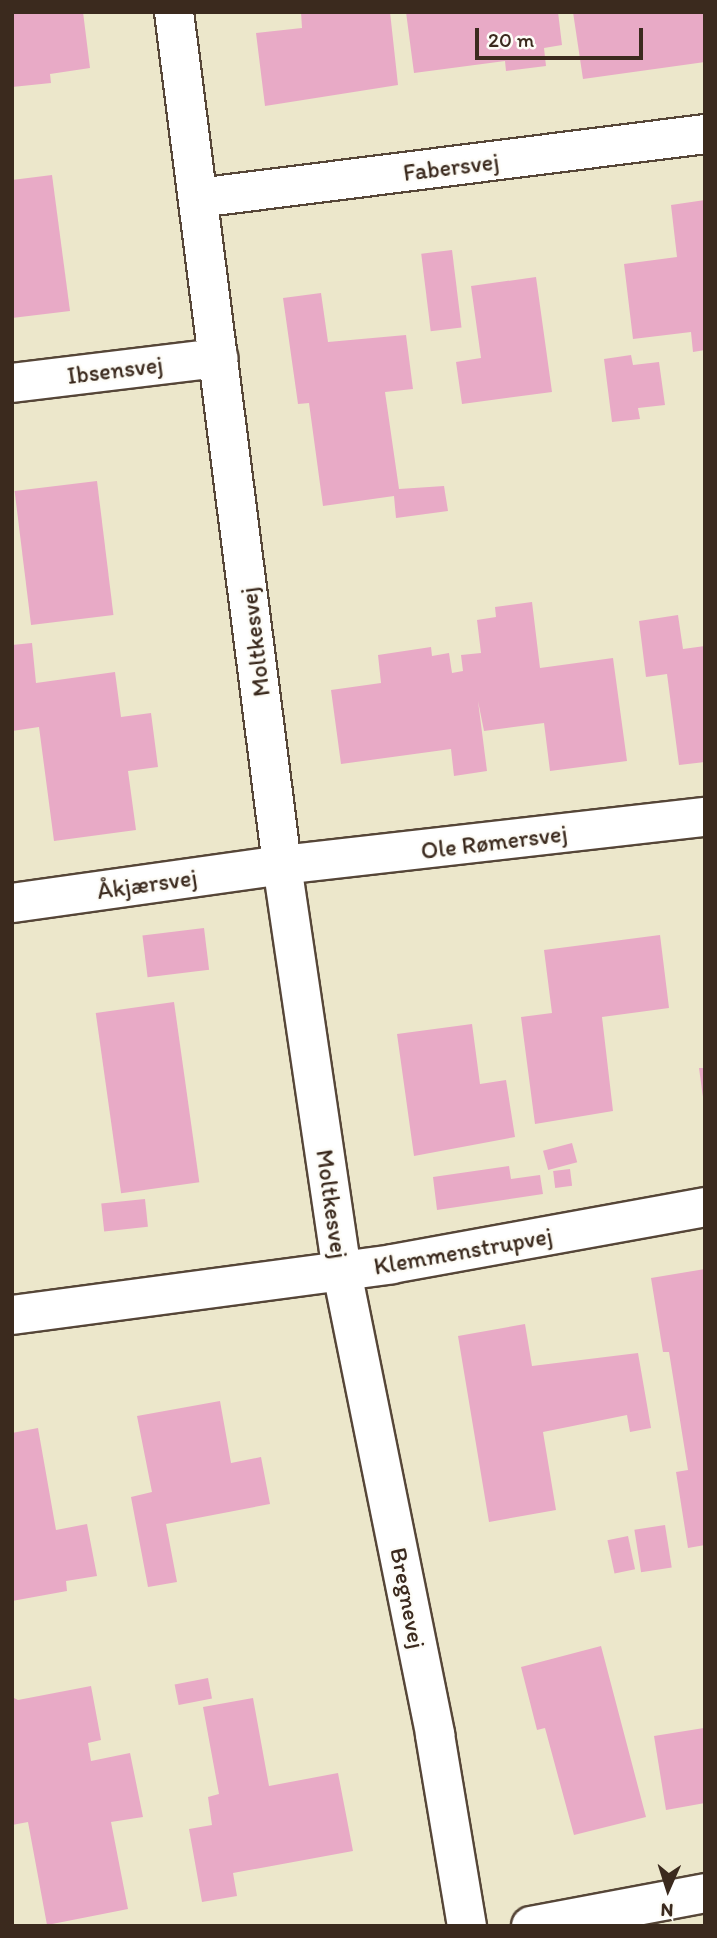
<!DOCTYPE html>
<meta charset="utf-8">
<style>
body{margin:0}
#map{position:relative;width:717px;height:1938px;overflow:hidden;background:#ece7cb;font-family:Itim,sans-serif}
div>[style]{position:absolute}
[style*='--x']{left:calc(var(--x)*1px);top:calc(var(--y)*1px);width:calc(var(--w)*1px);rotate:calc(var(--a)*1deg)}
.building>*{inset:0;background:#e8aac6;transform-origin:0 0}
.roads{filter:drop-shadow(2px 0 #564638) drop-shadow(-2px 0 #564638) drop-shadow(0 2px #564638) drop-shadow(0 -2px #564638)}
.minor>*{height:38px;margin:-19px;padding:0 19px;transform-origin:19px;border-radius:19px;background:#fff}
span{translate:-50% -50%;white-space:nowrap;text-align:center;line-height:1.15;-webkit-text-stroke:5px #fdfcf7;paint-order:stroke}
.street-label{font-size:24px;color:#3b2a1e}
.frame{position:absolute;inset:0;border:14px solid #3b2a1e;pointer-events:none}
.north{position:absolute;left:633px;top:1854px;width:70px;height:70px;-webkit-text-stroke:5px #fdfcf7;paint-order:stroke;rotate:183deg;font-size:19px;font-weight:700;line-height:28px;text-align:center;color:#3b2a1e}
.north::after{content:'';display:block;margin:auto;width:24px;height:32px;background:#3b2a1e;clip-path:polygon(50% 0,100% 100%,50% 72%,0 100%)}
.scale{position:absolute;left:475px;top:28px;width:168px;height:32px;box-sizing:border-box;border:4px solid #3b2a1e;border-top:0;padding-left:9px;font-size:21px;line-height:24px;white-space:nowrap;color:#3b2a1e;-webkit-text-stroke:5px #fdfcf7;paint-order:stroke}
</style>
<div id="map">
<div class="building">
<div style="clip-path:polygon(12px 12px,83px 12px,90px 68px,50px 74px,51px 83px,12px 87px)"></div>
<div style="clip-path:polygon(301px 12px,390px 12px,398px 85px,265px 106px,256px 33px,302px 28px)"></div>
<div style="clip-path:polygon(406px 12px,558px 12px,562px 45px,544px 48px,546px 66px,506px 71px,505px 61px,414px 73px)"></div>
<div style="clip-path:polygon(573px 12px,705px 12px,705px 62px,583px 79px)"></div>
<div style="clip-path:polygon(52px 175px,70px 311px,12px 318px,12px 180px)"></div>
<div style="clip-path:polygon(705px 200px,705px 350px,693px 352px,691px 332px,633px 339px,624px 264px,677px 257px,671px 205px)"></div>
<div style="left:452px;top:250px;width:78px;height:31px;rotate:83deg"></div>
<div style="clip-path:polygon(536px 277px,552px 392px,462px 404px,456px 362px,481px 358px,471px 286px)"></div>
<div style="clip-path:polygon(321px 293px,328px 342px,406px 335px,413px 389px,385px 392px,399px 489px,444px 486px,448px 511px,396px 518px,394px 496px,323px 506px,309px 403px,298px 404px,283px 298px)"></div>
<div style="clip-path:polygon(631px 355px,633px 365px,659px 362px,665px 405px,638px 408px,640px 419px,612px 422px,604px 359px)"></div>
<div style="left:97px;top:481px;width:135px;height:83px;rotate:83deg"></div>
<div style="clip-path:polygon(532px 602px,540px 668px,613px 658px,627px 761px,550px 771px,544px 723px,484px 731px,478px 701px,487px 771px,454px 776px,451px 749px,341px 764px,331px 690px,381px 683px,378px 655px,431px 647px,432px 656px,449px 653px,452px 673px,463px 671px,461px 655px,481px 653px,477px 620px,496px 617px,495px 607px)"></div>
<div style="clip-path:polygon(678px 615px,683px 649px,705px 646px,705px 762px,679px 765px,667px 674px,646px 677px,639px 621px)"></div>
<div style="clip-path:polygon(32px 643px,36px 683px,115px 672px,121px 717px,151px 713px,158px 767px,128px 771px,136px 830px,54px 841px,39px 727px,12px 731px,12px 645px)"></div>
<div style="left:204px;top:928px;width:42px;height:62px;rotate:83deg"></div>
<div style="clip-path:polygon(660px 935px,669px 1008px,602px 1017px,613px 1111px,535px 1124px,521px 1017px,552px 1013px,544px 950px)"></div>
<div style="left:174px;top:1002px;width:182px;height:79px;rotate:82deg"></div>
<div style="clip-path:polygon(472px 1024px,480px 1084px,506px 1080px,515px 1137px,414px 1156px,397px 1034px)"></div>
<div style="clip-path:polygon(699px 1068px,705px 1068px,705px 1097px,703px 1097px)"></div>
<div style="left:572px;top:1143px;width:20px;height:30px;rotate:75deg"></div>
<div style="clip-path:polygon(509px 1166px,511px 1179px,540px 1175px,543px 1194px,437px 1210px,433px 1177px)"></div>
<div style="left:570px;top:1169px;width:17px;height:17px;rotate:83deg"></div>
<div style="left:145px;top:1199px;width:28px;height:44px;rotate:84deg"></div>
<div style="clip-path:polygon(705px 1269px,705px 1545px,688px 1548px,676px 1472px,688px 1470px,669px 1352px,663px 1352px,651px 1278px)"></div>
<div style="clip-path:polygon(525px 1324px,532px 1366px,638px 1353px,651px 1428px,630px 1432px,627px 1415px,543px 1432px,556px 1510px,489px 1522px,458px 1336px)"></div>
<div style="clip-path:polygon(220px 1401px,231px 1463px,261px 1457px,270px 1504px,166px 1524px,177px 1582px,148px 1587px,131px 1497px,152px 1492px,137px 1416px)"></div>
<div style="clip-path:polygon(38px 1428px,56px 1530px,87px 1524px,97px 1576px,66px 1581px,67px 1591px,12px 1601px,12px 1433px)"></div>
<div style="left:665px;top:1525px;width:43px;height:31px;rotate:81deg"></div>
<div style="left:628px;top:1536px;width:34px;height:21px;rotate:78deg"></div>
<div style="clip-path:polygon(601px 1646px,646px 1817px,574px 1835px,545px 1728px,537px 1730px,521px 1667px)"></div>
<div style="left:208px;top:1678px;width:21px;height:34px;rotate:79deg"></div>
<div style="clip-path:polygon(91px 1686px,101px 1740px,88px 1743px,91px 1761px,130px 1753px,143px 1817px,111px 1822px,128px 1909px,47px 1925px,28px 1822px,12px 1825px,12px 1697px,18px 1700px)"></div>
<div style="clip-path:polygon(253px 1698px,269px 1786px,338px 1773px,353px 1851px,233px 1873px,237px 1896px,202px 1902px,189px 1829px,212px 1825px,208px 1797px,219px 1794px,203px 1707px)"></div>
<div style="clip-path:polygon(704px 1728px,705px 1803px,666px 1810px,654px 1736px)"></div>
</div>
<div class="roads">
<div class="minor">
<div style="--x:174;--y:12;--w:860;--a:82.78"></div>
<div style="--x:282;--y:865;--w:411;--a:81.6"></div>
<div style="--x:342;--y:1272;--w:472;--a:78.6"></div>
<div style="--x:435;--y:1735;--w:194;--a:80.5"></div>
<div style="--x:198;--y:198;--w:511;--a:-7.19"></div>
<div style="--x:12;--y:383;--w:208;--a:-6.9"></div>
<div style="--x:12;--y:903;--w:273;--a:-8"></div>
<div style="--x:282;--y:865;--w:426;--a:-6.5"></div>
<div style="--x:12;--y:1315;--w:383;--a:-7.6"></div>
<div style="--x:392;--y:1264;--w:318;--a:-10.3"></div>
<div style="--x:531;--y:1926;--w:177;--a:-10.7"></div>
</div>
</div>
<div class="street-label">
<span style="left:451px;top:167px;rotate:-7deg">Fabersvej</span>
<span style="left:115px;top:370px;rotate:-7deg">Ibsensvej</span>
<span style="left:255px;top:642px;rotate:-97deg">Moltkesvej</span>
<span style="left:494px;top:842px;rotate:-7deg">Ole Rømersvej</span>
<span style="left:147px;top:884px;rotate:-8deg">Åkjærsvej</span>
<span style="left:332px;top:1204px;rotate:82deg">Moltkesvej</span>
<span style="left:463px;top:1251px;rotate:-10deg">Klemmenstrupvej</span>
<span style="left:408px;top:1598px;rotate:79deg">Bregnevej</span>
</div>
<div class="frame"></div>
<div class="north">N</div>
<div class="scale">20 m</div>
</div>
